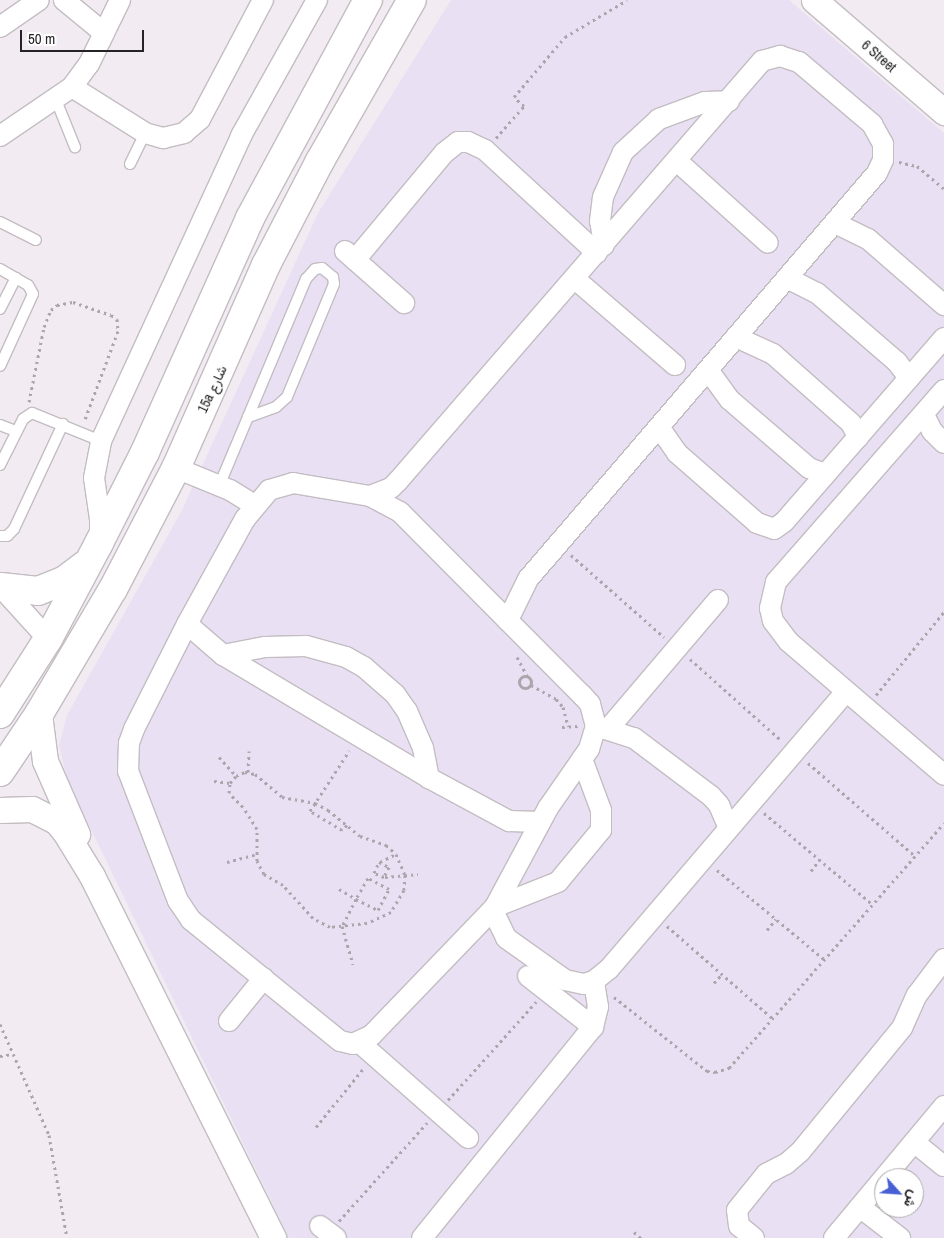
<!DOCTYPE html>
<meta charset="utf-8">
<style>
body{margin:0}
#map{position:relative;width:944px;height:1238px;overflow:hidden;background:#f2ecf2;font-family:"Archivo Narrow",Vazirmatn,sans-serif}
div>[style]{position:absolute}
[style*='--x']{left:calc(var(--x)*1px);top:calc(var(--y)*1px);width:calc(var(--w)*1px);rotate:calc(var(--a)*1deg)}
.industrial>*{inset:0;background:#eae0f4}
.path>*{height:3px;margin-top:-1.5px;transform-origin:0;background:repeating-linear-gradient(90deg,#aba6ab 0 2.5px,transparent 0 6.5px)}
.path>.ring{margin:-1.5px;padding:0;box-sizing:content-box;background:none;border:3px solid #aba6ab;border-radius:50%}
.roads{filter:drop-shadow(1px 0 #c3bdc2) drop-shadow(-1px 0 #c3bdc2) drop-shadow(0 1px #c3bdc2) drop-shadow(0 -1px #c3bdc2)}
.service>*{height:10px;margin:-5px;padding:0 5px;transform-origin:5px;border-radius:5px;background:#fff}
.minor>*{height:20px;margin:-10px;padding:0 10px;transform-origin:10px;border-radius:10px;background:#fff}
.tertiary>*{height:25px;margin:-12.5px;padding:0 12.5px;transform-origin:12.5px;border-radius:12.5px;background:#fff}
.secondary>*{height:28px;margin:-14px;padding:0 14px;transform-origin:14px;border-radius:14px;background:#fff}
span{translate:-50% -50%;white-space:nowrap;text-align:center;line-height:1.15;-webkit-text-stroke:4.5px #fff;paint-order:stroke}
.street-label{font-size:14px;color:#262326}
.north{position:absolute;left:874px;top:1168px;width:50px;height:50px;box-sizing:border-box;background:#fff;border:1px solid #a8a7a8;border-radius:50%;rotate:116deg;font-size:14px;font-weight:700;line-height:20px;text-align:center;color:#262326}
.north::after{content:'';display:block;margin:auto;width:18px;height:22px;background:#4960d4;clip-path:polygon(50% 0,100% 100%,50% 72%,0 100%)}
.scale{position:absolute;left:20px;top:30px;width:124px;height:22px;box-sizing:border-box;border:2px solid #262326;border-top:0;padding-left:6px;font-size:15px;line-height:18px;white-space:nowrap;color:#262326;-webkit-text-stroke:4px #fff;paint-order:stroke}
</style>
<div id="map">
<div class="industrial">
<div style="clip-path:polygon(evenodd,451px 0,789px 0,944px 133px,944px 1238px,289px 1238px,67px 780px,59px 745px,67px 715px,181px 512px,318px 213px,451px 0,884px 1178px,914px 1178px,914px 1208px,884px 1208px,884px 1178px)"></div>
</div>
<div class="path">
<div style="--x:496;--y:138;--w:43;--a:-48.8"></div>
<div style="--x:524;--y:106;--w:13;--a:-138"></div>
<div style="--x:514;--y:97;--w:79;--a:-49.6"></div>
<div style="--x:565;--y:37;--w:72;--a:-30.8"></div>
<div style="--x:899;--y:162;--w:18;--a:13"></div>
<div style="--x:917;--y:166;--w:35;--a:40"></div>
<div style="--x:29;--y:402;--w:76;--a:-78.7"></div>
<div style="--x:44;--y:327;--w:18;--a:-68"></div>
<div style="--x:51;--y:310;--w:8;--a:-40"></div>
<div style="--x:57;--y:305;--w:16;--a:-11"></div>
<div style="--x:73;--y:302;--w:40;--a:18.9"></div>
<div style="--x:111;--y:315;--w:7;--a:34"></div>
<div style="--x:117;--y:319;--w:12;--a:85"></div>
<div style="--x:118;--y:331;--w:97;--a:110.5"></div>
<div style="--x:571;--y:555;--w:124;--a:41.4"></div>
<div style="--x:517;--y:657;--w:21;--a:62"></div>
<div style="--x:690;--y:659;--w:123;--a:41.7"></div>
<div class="ring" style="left:519px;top:676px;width:9px;height:9px"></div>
<div style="--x:531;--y:685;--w:29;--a:29"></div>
<div style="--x:556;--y:699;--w:11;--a:49"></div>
<div style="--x:563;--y:707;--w:20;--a:75"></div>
<div style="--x:876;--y:695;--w:107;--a:-50.7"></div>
<div style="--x:562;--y:727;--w:16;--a:-4"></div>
<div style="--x:219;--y:757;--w:25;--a:48"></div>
<div style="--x:808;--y:763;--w:142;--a:41"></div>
<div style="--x:245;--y:772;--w:10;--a:11"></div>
<div style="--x:255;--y:774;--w:35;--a:40"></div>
<div style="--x:282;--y:797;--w:34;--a:10"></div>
<div style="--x:315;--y:803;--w:15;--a:28"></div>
<div style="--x:328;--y:810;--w:41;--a:39.1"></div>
<div style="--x:360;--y:836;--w:28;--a:19"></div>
<div style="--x:386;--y:845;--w:13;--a:42"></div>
<div style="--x:396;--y:854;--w:23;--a:67"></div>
<div style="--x:405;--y:875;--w:15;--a:94"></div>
<div style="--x:404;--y:890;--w:26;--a:121"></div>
<div style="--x:391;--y:912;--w:26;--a:155"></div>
<div style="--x:367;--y:923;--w:37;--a:174"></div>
<div style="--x:330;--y:927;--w:19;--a:-152"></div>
<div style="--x:313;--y:918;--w:45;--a:-132.3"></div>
<div style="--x:283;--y:885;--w:22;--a:-150"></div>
<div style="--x:264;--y:874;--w:15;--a:-118"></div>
<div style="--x:257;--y:861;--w:32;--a:-90"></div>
<div style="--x:257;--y:829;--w:26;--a:-122"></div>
<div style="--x:243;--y:807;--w:20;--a:-135"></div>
<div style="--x:229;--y:793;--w:10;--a:-84"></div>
<div style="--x:230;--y:783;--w:9;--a:-49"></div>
<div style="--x:236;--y:776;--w:10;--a:-24"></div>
<div style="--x:248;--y:772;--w:21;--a:-87"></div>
<div style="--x:214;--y:781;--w:16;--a:7"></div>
<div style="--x:764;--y:813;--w:141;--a:40.1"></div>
<div style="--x:347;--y:825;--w:7;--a:135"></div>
<div style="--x:342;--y:830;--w:37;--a:-149"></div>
<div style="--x:310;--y:811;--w:72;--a:-57"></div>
<div style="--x:227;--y:862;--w:31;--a:-15"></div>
<div style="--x:379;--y:862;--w:11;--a:27"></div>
<div style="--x:389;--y:867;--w:11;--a:117"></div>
<div style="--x:384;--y:877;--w:11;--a:-158"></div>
<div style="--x:374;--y:873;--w:12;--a:-66"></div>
<div style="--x:380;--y:862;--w:18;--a:-27"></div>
<div style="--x:717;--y:870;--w:139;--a:39.8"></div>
<div style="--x:811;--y:871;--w:15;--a:-53"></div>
<div style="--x:385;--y:877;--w:33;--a:-5"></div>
<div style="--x:339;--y:889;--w:20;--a:30"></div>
<div style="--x:356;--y:899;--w:25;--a:27"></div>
<div style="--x:378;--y:910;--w:24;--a:-62"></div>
<div style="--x:389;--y:889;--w:24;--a:-152"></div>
<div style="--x:368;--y:878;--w:24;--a:120"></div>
<div style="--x:356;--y:899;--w:30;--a:117"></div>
<div style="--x:342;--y:926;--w:40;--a:74"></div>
<div style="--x:667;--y:926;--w:140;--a:41.2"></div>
<div style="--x:767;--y:930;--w:14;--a:-51"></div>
<div style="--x:714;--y:983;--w:12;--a:-48"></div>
<div style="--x:614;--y:997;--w:119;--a:38.5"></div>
<div style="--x:707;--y:1071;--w:8;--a:7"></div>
<div style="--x:715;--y:1072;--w:15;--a:-16"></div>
<div style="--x:729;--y:1068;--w:326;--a:-48.7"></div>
<div style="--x:0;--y:1024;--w:121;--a:66.2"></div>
<div style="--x:49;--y:1135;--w:105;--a:80.1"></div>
<div style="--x:0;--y:1056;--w:12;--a:-9"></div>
<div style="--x:448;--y:1100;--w:132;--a:-48.1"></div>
<div style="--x:316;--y:1127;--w:75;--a:-51"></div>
<div style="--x:339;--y:1221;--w:132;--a:-48.1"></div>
<div style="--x:634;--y:1232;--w:9;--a:41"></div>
</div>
<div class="roads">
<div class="service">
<div style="--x:56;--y:100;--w:51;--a:68"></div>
<div style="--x:130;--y:164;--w:34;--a:-64"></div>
<div style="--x:0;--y:222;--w:40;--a:26.6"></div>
<div style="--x:322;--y:268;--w:14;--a:39"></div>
<div style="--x:333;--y:277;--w:7;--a:82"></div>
<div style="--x:334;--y:284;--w:122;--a:112.6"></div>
<div style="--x:287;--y:397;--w:15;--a:138"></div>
<div style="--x:276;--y:407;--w:30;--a:160"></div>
<div style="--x:248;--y:417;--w:150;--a:-67.2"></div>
<div style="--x:306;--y:279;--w:13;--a:-48"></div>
<div style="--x:315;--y:269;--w:7;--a:-8"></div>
<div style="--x:0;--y:269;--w:32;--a:30"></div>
<div style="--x:28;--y:285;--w:10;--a:61"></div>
<div style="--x:33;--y:294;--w:79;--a:114.6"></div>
<div style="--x:0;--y:309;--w:35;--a:-63"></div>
<div style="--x:0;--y:425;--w:17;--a:21"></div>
<div style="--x:0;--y:465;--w:51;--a:-63.4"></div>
<div style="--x:23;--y:419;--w:11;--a:-34"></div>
<div style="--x:32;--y:413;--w:74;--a:22.1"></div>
<div style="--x:219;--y:486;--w:75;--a:-67.2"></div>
<div style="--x:0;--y:536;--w:7;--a:0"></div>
<div style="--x:7;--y:536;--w:10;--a:-45"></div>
<div style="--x:14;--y:529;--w:116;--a:-65"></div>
</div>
<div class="minor">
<div style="--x:0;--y:27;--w:47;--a:-34.7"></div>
<div style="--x:104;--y:33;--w:37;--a:-64"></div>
<div style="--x:72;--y:87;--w:86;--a:32.2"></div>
<div style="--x:145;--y:133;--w:19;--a:16"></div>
<div style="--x:163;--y:138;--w:22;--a:-13"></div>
<div style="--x:184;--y:133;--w:21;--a:-41"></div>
<div style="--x:200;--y:119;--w:135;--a:-62.1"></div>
<div style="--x:0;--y:136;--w:87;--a:-34.2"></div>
<div style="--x:72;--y:87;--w:29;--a:-54"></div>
<div style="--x:89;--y:64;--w:34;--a:-64"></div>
<div style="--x:104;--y:33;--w:52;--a:-140.5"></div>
<div style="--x:677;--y:161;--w:122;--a:42"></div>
<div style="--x:835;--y:223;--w:37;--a:26"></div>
<div style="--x:868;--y:239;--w:101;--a:41"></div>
<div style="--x:604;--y:245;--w:24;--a:-99"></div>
<div style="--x:600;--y:221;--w:24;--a:-83"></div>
<div style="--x:603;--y:197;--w:49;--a:-66"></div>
<div style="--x:623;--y:152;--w:49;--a:-42.5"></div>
<div style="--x:659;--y:119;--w:49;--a:-20.3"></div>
<div style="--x:705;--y:102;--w:24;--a:-2"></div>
<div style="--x:345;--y:251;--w:79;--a:41.4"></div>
<div style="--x:355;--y:260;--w:139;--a:-50.2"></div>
<div style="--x:444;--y:153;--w:18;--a:-38"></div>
<div style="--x:458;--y:142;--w:10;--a:0"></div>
<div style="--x:468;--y:142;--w:19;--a:25"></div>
<div style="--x:485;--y:150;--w:152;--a:42.6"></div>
<div style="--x:787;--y:278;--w:34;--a:27"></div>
<div style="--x:817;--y:293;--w:106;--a:40.8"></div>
<div style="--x:897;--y:362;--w:20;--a:53"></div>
<div style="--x:575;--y:279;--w:132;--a:40.7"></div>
<div style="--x:736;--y:337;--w:41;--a:24.7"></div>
<div style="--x:773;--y:354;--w:104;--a:41.5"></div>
<div style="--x:851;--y:423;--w:16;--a:63"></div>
<div style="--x:708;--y:370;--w:37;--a:54"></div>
<div style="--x:730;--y:400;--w:104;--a:40.7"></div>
<div style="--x:809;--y:468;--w:17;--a:21"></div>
<div style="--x:944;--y:390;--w:255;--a:131.2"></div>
<div style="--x:776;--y:582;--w:27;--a:103"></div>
<div style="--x:770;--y:608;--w:13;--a:77"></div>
<div style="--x:773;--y:621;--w:26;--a:53"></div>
<div style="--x:789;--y:642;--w:204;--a:40.6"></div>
<div style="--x:924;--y:415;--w:18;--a:63"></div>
<div style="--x:932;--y:431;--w:17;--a:45"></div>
<div style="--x:659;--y:427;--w:32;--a:55"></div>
<div style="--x:677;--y:453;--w:106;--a:41.2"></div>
<div style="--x:757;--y:523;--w:18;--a:19"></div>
<div style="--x:774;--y:529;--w:12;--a:-35"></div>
<div style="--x:784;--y:522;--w:244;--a:-49"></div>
<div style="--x:176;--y:468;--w:58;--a:22.2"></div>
<div style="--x:230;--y:490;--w:28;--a:32"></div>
<div style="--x:293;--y:483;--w:78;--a:9.6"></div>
<div style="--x:370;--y:496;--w:34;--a:28"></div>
<div style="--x:400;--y:512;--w:258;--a:45.2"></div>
<div style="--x:582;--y:695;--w:12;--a:48"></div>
<div style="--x:590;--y:704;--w:23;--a:75"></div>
<div style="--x:596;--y:726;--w:24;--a:107"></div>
<div style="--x:589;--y:749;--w:72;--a:124.8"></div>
<div style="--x:548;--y:808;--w:112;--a:118.2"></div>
<div style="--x:495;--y:907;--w:178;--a:133.9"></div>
<div style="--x:372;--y:1035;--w:21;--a:155"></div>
<div style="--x:353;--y:1044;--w:13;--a:-167"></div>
<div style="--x:340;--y:1041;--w:192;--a:-140.9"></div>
<div style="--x:191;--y:920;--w:23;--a:-124"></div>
<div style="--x:178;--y:901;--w:139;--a:-111"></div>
<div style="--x:128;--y:771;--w:28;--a:-88"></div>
<div style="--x:129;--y:743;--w:15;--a:-70"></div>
<div style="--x:134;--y:729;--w:118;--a:-63.2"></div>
<div style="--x:187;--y:624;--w:120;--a:-61.1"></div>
<div style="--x:245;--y:519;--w:38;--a:-50"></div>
<div style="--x:269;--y:490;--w:25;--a:-16"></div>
<div style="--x:370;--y:496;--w:22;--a:-21"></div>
<div style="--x:391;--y:488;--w:10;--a:-45"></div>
<div style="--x:398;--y:481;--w:556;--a:-49.09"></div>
<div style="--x:762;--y:61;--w:19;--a:-16"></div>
<div style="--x:780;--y:56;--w:20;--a:18"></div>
<div style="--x:799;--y:62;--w:96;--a:40.3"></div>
<div style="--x:872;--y:124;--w:23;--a:61"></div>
<div style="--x:883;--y:144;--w:16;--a:90"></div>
<div style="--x:883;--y:160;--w:14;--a:115"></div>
<div style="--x:877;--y:173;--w:535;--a:130.68"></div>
<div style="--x:528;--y:579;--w:46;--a:116"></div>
<div style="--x:100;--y:539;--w:20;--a:-90"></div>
<div style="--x:100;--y:519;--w:41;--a:-98.3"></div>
<div style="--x:94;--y:478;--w:38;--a:-79"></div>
<div style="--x:101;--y:441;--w:336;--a:-65.3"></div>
<div style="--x:241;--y:136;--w:156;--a:-60.8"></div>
<div style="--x:0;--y:586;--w:72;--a:47.8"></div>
<div style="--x:187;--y:624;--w:48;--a:40.7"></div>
<div style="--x:223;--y:655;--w:240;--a:30.8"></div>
<div style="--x:429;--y:778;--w:91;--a:28.3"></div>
<div style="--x:509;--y:821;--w:31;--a:2"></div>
<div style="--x:223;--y:655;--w:43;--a:-10.8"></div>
<div style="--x:265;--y:647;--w:41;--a:-1.4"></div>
<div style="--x:306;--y:646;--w:41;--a:15.4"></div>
<div style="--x:346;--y:657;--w:21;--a:29"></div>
<div style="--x:364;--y:667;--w:41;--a:41.1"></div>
<div style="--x:395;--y:694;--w:21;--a:55"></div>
<div style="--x:407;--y:711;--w:40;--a:66.6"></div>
<div style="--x:423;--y:748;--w:31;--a:79"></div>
<div style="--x:596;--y:726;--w:40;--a:18"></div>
<div style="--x:634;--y:738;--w:96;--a:37"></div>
<div style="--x:711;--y:796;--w:12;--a:48"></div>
<div style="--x:719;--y:805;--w:23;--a:67"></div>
<div style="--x:609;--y:728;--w:168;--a:-49.6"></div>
<div style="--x:582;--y:759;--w:54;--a:69.6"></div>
<div style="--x:601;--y:810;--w:20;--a:90"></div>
<div style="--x:601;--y:830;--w:67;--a:129.6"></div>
<div style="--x:558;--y:882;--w:68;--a:158.4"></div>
<div style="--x:495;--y:907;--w:8;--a:90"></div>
<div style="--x:495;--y:915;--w:25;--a:64"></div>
<div style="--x:506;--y:938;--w:72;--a:35.4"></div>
<div style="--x:565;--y:980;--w:19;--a:12"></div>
<div style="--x:584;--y:984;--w:10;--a:-17"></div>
<div style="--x:594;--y:981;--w:19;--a:-39"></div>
<div style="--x:609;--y:969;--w:355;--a:-49.5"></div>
<div style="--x:528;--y:976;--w:83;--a:38.1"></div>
<div style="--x:229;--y:1021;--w:55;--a:-50.9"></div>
<div style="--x:360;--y:1043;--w:144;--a:41.3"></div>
<div style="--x:914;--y:1142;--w:38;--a:39"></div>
<div style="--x:860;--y:1207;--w:51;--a:37.8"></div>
<div style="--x:320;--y:1226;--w:20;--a:37"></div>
<div style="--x:422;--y:1238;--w:272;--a:-51"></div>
<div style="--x:593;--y:1027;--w:21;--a:-76"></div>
<div style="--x:598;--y:1007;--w:26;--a:-99"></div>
<div style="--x:754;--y:1238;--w:19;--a:-141"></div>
<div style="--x:739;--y:1226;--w:16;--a:-97"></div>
<div style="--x:737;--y:1210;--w:46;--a:-51.1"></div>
<div style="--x:766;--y:1174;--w:22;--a:-27"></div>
<div style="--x:786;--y:1164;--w:18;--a:-41"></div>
<div style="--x:800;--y:1152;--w:161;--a:-50.6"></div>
<div style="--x:902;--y:1028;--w:36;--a:-66"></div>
<div style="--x:917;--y:995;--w:45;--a:-53.1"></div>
<div style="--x:834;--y:1238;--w:172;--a:-50.2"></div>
</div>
<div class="tertiary">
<div style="--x:814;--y:0;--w:172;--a:40.7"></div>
<div style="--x:39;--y:714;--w:47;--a:82.7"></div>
<div style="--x:45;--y:761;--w:80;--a:66.3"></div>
<div style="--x:0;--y:810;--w:32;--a:-2"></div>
<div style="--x:32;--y:809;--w:27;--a:27"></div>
<div style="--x:56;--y:821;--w:14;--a:51"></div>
<div style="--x:65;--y:832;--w:52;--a:58.5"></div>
<div style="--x:92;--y:876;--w:405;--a:63.4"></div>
</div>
<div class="secondary">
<div style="--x:1;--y:587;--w:37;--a:6"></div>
<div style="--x:38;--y:591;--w:29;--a:-22"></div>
<div style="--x:65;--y:580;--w:25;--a:-37"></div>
<div style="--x:0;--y:714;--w:89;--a:-57.4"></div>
<div style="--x:48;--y:639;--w:109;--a:-62"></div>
<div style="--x:99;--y:543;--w:102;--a:-63.2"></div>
<div style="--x:145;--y:452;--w:256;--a:-65.8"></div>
<div style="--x:250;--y:218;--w:248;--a:-61.6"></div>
<div style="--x:0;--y:772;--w:70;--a:-56.1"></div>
<div style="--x:39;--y:714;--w:145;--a:-59.4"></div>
<div style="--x:113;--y:589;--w:136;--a:-62.5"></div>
<div style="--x:176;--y:468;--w:222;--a:-66.1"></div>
<div style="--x:266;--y:265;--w:117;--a:-62.6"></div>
<div style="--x:320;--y:161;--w:185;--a:-60.3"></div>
</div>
</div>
<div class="street-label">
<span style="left:879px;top:56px;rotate:41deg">6 Street</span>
<span style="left:212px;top:389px;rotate:-65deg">15a شارع</span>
</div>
<div class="north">ش</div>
<div class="scale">50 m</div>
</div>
